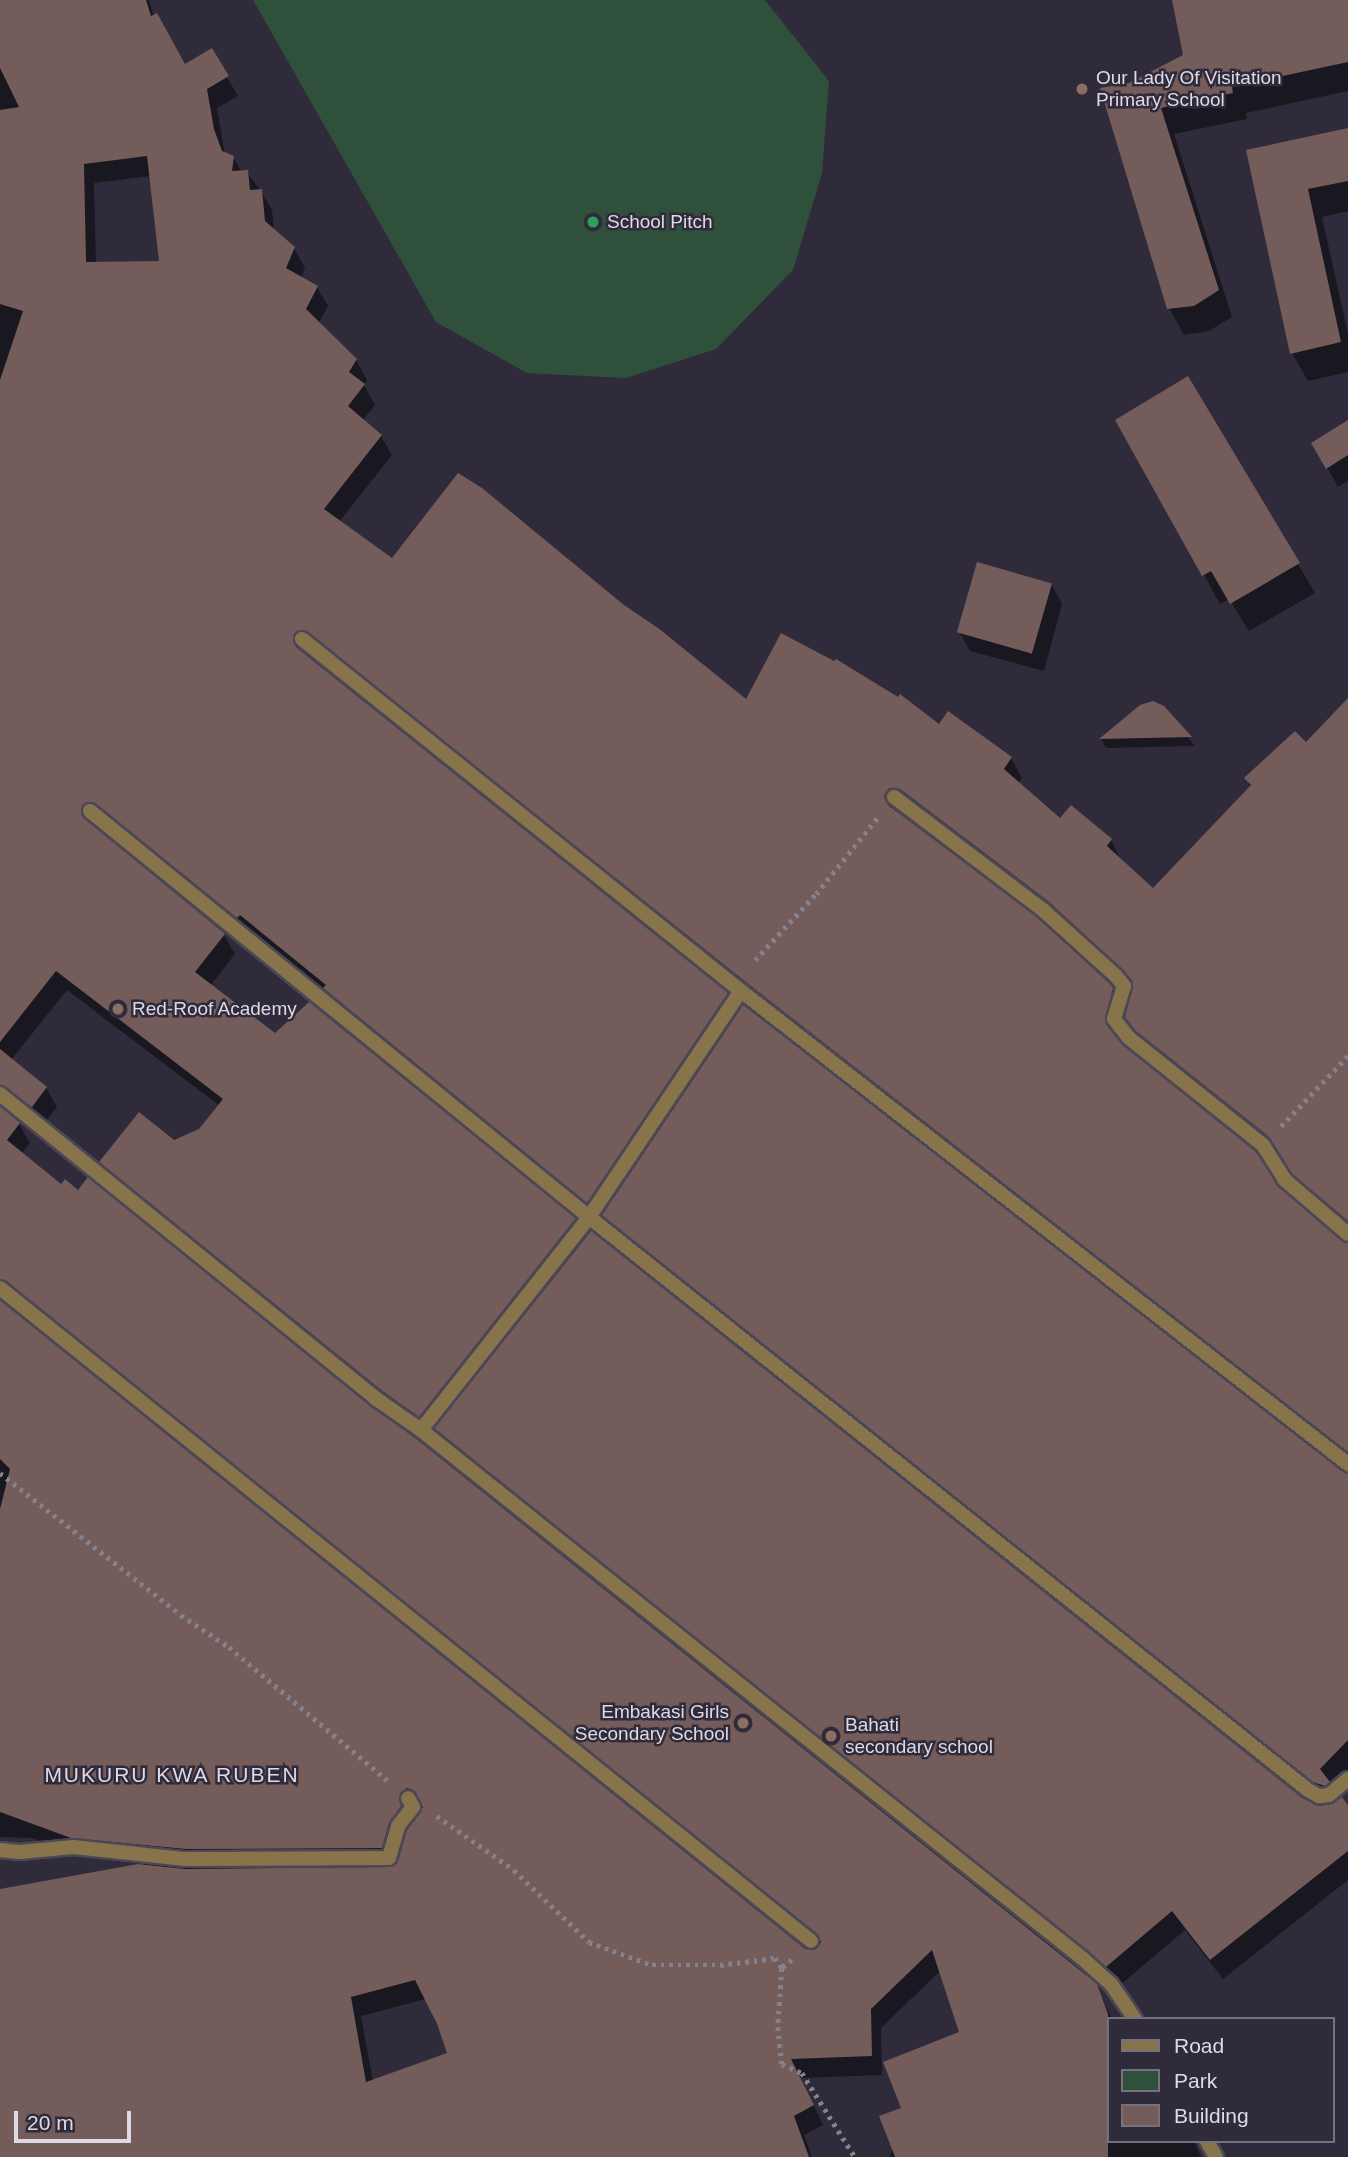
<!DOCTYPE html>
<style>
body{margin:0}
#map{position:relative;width:1348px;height:2157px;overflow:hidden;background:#302b3b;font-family:Arial,sans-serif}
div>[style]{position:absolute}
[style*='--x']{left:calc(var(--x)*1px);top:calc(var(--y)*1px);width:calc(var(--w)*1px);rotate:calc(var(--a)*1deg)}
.green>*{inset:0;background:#2f513b}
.shadow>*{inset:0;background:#0007}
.building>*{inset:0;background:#735c59;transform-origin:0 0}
.path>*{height:4.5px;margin-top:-2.25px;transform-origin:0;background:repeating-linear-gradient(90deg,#86818f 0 3.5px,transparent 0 8.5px)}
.roads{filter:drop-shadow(2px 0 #4c4756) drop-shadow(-2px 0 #4c4756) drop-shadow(0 2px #4c4756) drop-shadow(0 -2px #4c4756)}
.street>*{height:14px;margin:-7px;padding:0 7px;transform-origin:7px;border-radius:7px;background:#88744b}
.dots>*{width:19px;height:19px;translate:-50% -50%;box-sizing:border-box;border:4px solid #302b3b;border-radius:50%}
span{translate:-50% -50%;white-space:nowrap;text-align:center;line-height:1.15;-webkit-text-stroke:5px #302b3b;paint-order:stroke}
.poi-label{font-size:19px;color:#dedae5}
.left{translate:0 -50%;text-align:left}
.right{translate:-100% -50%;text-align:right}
.neighbourhood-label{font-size:21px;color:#dedae5;letter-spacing:2px}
.legend{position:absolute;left:1107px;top:2017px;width:228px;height:126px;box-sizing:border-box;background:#302b3b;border:2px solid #76717f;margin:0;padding:9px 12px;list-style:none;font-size:21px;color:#dedae5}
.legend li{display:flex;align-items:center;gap:14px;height:35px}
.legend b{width:35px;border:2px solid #76717f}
.scale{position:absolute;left:14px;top:2111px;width:117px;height:32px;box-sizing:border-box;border:4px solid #dedae5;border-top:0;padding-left:9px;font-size:21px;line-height:24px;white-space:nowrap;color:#dedae5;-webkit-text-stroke:5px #302b3b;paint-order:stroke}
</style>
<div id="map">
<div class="green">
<div style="clip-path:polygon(253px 0,765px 0,829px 81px,822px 173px,793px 270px,716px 349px,626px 378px,527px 373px,436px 322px)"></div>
</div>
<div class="shadow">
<div style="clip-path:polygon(evenodd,0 0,149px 0,154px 17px,185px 66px,211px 50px,238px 96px,217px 108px,225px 154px,233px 157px,242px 172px,247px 172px,261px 191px,272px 210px,274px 231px,294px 248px,305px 268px,301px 278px,317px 287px,328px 306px,318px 324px,356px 360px,367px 380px,364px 385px,375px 405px,362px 421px,381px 436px,392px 455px,339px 522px,392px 560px,623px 606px,746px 702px,939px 727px,948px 714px,1011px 758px,1022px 778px,1018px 783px,1060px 820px,1111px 840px,1121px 861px,1153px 891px,1251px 787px,1246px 778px,1306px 745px,1348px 701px,1348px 1229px,1306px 1193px,1282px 1157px,1149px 1050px,1127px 1017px,1135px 987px,1062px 922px,912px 808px,897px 810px,896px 813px,1112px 989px,1123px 1009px,1115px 1038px,1277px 1188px,1341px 1243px,1348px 1243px,1348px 1461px,311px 649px,304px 653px,727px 994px,739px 1015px,1342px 1473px,1348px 1473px,1348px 1771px,1332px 1788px,1339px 1801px,1348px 1808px,1348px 1880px,1223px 1979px,1185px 1930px,1119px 1986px,448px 1448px,436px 1428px,431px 1435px,113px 1182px,102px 1162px,200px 1131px,220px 1106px,67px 990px,11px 1060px,46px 1088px,57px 1107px,43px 1125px,7px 1104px,2px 1111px,19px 1124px,30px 1143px,21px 1154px,61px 1186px,368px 1407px,1096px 1985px,1112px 2019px,1108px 2019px,1108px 2141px,1194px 2141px,1201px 2157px,890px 2157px,903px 2109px,962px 2033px,940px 1971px,881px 2028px,882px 2075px,801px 2078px,823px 2125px,804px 2135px,812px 2157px,0 2157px,0 1891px,146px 1864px,83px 1856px,32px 1838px,0 1837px,0 0,151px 176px,161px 263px,96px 264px,94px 183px,151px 176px,0 0,104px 820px,330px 996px,336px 1008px,598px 1221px,603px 1214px,615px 1234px,1326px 1801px,1335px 1804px,1320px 1807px,1301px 1799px,586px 1240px,574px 1220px,275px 1035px,210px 986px,235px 954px,224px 935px,92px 825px,104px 820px,0 0,1110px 993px,1114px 993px,1104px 1029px,1100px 1028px,1110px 993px,0 0,9px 1298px,19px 1299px,821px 1945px,814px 1952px,804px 1950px,2px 1302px,9px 1298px,0 0,419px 1807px,424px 1808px,412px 1826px,410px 1812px,419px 1807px,0 0,408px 1831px,399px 1862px,392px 1868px,399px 1843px,408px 1831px,0 0,426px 1999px,449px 2054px,373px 2082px,361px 2016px,426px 1999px)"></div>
<div style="clip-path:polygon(1173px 0,1348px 0,1348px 91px,1246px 113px,1247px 119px,1174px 134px,1232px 317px,1209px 331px,1184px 335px,1169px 308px,1130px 85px,1185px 56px)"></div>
<div style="clip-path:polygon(1348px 130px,1348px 211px,1322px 217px,1348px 334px,1348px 372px,1308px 381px,1292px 353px,1248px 152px)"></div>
<div style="clip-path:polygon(1188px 379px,1315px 593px,1249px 631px,1229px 599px,1220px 604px,1118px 420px)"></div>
<div style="clip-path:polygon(1348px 422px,1348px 481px,1338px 487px,1313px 443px)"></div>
<div style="clip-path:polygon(1051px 584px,1062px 604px,1044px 671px,970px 651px,959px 631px)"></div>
<div style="clip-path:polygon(1140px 707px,1163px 707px,1195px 746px,1106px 748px,1101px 739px)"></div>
</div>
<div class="building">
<div style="clip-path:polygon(evenodd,0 0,146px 0,151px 16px,157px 13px,185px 64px,212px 48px,229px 76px,207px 89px,214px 129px,222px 151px,234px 156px,232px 171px,248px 170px,250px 190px,262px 189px,265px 221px,295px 247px,286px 268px,318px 286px,306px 309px,357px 359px,349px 372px,365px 384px,348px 406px,382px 435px,324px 509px,392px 558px,458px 473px,482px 488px,624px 605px,658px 628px,746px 699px,781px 633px,834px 661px,836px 659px,898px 697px,900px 694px,939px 724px,948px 711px,1012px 757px,1004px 769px,1060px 818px,1071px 805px,1112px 839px,1107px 846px,1153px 888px,1251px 785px,1244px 778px,1295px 731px,1306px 742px,1348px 698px,1348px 1221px,1292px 1174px,1269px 1137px,1136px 1031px,1125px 1017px,1133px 985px,1122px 969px,1049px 902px,900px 789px,890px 788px,884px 796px,888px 805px,1037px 917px,1109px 983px,1113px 988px,1105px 1021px,1122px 1044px,1256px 1152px,1279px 1187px,1348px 1243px,1348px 1452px,747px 983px,304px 630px,294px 634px,296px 647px,728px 993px,587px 1203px,323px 988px,326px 985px,240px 915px,237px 918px,96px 804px,87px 802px,81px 809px,84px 818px,225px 934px,195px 972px,275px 1033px,309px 1002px,576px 1218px,419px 1417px,381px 1390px,99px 1162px,139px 1112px,174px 1140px,199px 1129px,223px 1099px,56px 971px,0 1042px,0 380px,23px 311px,0 304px,0 110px,19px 107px,0 68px,0 0,147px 156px,159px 261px,86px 262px,84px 164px,147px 156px)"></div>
<div style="clip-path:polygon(1172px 0,1348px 0,1348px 62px,1232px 87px,1233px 93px,1161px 108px,1219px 290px,1194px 306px,1167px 309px,1100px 88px,1129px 83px,1183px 55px)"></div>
<div style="clip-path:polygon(1348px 128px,1348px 181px,1308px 189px,1341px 342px,1290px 354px,1246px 150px)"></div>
<div style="clip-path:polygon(1188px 376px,1300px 563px,1230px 604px,1211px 571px,1202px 576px,1115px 420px)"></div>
<div style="clip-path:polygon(1348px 420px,1348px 455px,1326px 469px,1311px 443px)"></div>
<div style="left:977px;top:562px;width:78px;height:73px;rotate:16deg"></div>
<div style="clip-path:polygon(1153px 701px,1164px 706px,1192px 737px,1099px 739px,1140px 705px)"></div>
<div style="clip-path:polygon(743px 1005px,1348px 1473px,1348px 1740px,1320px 1769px,1330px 1782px,1325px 1786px,1313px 1782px,602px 1215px)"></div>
<div style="clip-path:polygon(0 1049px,47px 1087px,32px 1107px,0 1085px)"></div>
<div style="clip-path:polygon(evenodd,0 1106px,20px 1123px,7px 1140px,61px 1184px,65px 1179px,78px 1190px,88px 1177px,369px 1405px,415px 1438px,1097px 1984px,1108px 2014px,1108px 2157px,895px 2157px,879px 2116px,901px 2108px,883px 2062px,959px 2032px,932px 1950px,871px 2009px,872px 2056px,791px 2059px,814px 2105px,794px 2116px,809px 2157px,0 2157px,0 1889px,138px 1864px,185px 1869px,390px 1867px,398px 1861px,407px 1830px,423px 1807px,413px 1790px,407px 1788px,400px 1793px,401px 1806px,389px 1823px,382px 1848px,186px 1849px,71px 1838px,0 1812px,0 1509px,10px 1469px,0 1459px,0 1300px,805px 1949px,815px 1950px,821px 1942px,817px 1934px,0 1279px,0 1106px,415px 1980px,437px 2024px,447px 2053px,366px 2082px,351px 1997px,415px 1980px)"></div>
<div style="clip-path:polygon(591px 1231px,1302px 1798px,1320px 1806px,1331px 1804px,1342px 1797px,1348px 1805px,1348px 1851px,1210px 1960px,1172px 1911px,1106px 1967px,434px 1428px)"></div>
</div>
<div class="path">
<div style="--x:755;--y:960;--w:90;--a:-47.3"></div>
<div style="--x:816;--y:894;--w:99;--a:-51.2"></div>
<div style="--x:1281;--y:1126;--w:97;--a:-46.3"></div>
<div style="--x:0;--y:1473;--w:230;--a:38.1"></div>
<div style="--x:181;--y:1615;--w:58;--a:33.7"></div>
<div style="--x:229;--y:1647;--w:207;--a:40.1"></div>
<div style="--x:437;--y:1816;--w:94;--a:35"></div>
<div style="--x:514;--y:1870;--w:104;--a:43.8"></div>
<div style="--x:589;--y:1942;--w:67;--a:20.1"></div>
<div style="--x:652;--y:1965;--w:68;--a:0"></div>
<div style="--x:720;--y:1965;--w:55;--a:-7.3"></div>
<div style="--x:775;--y:1958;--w:12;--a:55"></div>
<div style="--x:792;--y:1960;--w:13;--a:141"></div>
<div style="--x:782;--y:1968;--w:59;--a:93.9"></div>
<div style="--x:778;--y:2027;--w:37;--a:84"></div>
<div style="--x:782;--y:2064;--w:22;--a:24"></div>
<div style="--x:802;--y:2073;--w:99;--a:57.8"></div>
</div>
<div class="roads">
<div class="street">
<div style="--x:302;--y:639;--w:563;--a:38.72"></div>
<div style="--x:894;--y:797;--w:187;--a:37.2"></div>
<div style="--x:1043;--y:910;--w:98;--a:42.1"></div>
<div style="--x:1116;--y:976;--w:13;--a:51"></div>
<div style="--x:1124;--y:986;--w:34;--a:107"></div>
<div style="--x:1114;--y:1019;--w:24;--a:52"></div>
<div style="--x:1129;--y:1038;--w:171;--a:38.6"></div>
<div style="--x:1263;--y:1145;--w:41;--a:57.8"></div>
<div style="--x:1285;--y:1180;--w:83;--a:40.6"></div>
<div style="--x:90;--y:811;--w:643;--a:39.13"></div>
<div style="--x:589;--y:1217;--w:919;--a:38.55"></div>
<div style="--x:1308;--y:1790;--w:13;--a:29"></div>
<div style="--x:1319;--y:1796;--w:10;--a:-6"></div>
<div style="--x:1329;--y:1795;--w:25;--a:-40"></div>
<div style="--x:0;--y:1094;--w:483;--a:39"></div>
<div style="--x:375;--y:1398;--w:56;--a:34.8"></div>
<div style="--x:421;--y:1430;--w:846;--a:38.62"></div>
<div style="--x:1082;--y:1958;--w:39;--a:42"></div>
<div style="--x:1111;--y:1984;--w:42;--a:55.6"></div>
<div style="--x:0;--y:1288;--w:1041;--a:38.84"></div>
<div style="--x:421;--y:1430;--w:271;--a:-51.7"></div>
<div style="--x:589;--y:1217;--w:272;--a:-56.1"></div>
<div style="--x:741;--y:991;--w:770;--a:37.93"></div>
<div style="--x:0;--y:1850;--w:19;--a:6"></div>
<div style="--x:19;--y:1852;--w:55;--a:-5.2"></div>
<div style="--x:74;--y:1847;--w:112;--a:6.2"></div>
<div style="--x:185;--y:1859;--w:204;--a:-0.3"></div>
<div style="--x:389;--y:1858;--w:33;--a:-74"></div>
<div style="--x:398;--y:1826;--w:24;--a:-52"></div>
<div style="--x:413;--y:1807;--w:10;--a:-119"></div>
<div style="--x:1207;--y:2141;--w:18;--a:61"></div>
</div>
</div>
<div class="dots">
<div style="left:1082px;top:89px;background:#8d6e63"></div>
<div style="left:593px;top:222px;background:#2e9e5b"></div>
<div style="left:118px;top:1009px;background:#8d6e63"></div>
<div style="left:743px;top:1723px;background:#8d6e63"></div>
<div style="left:831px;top:1736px;background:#8d6e63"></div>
</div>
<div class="poi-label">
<span class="left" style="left:1096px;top:89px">Our Lady Of Visitation<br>Primary School</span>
<span class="left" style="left:607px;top:222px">School Pitch</span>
<span class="left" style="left:132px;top:1009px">Red-Roof Academy</span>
<span class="right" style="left:729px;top:1723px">Embakasi Girls<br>Secondary School</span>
<span class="left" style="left:845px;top:1736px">Bahati<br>secondary school</span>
</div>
<div class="neighbourhood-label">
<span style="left:172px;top:1775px">MUKURU KWA RUBEN</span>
</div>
<ul class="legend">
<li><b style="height:9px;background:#88744b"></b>Road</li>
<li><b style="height:19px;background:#2f513b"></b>Park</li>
<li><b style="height:19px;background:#735c59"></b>Building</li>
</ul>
<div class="scale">20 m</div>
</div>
